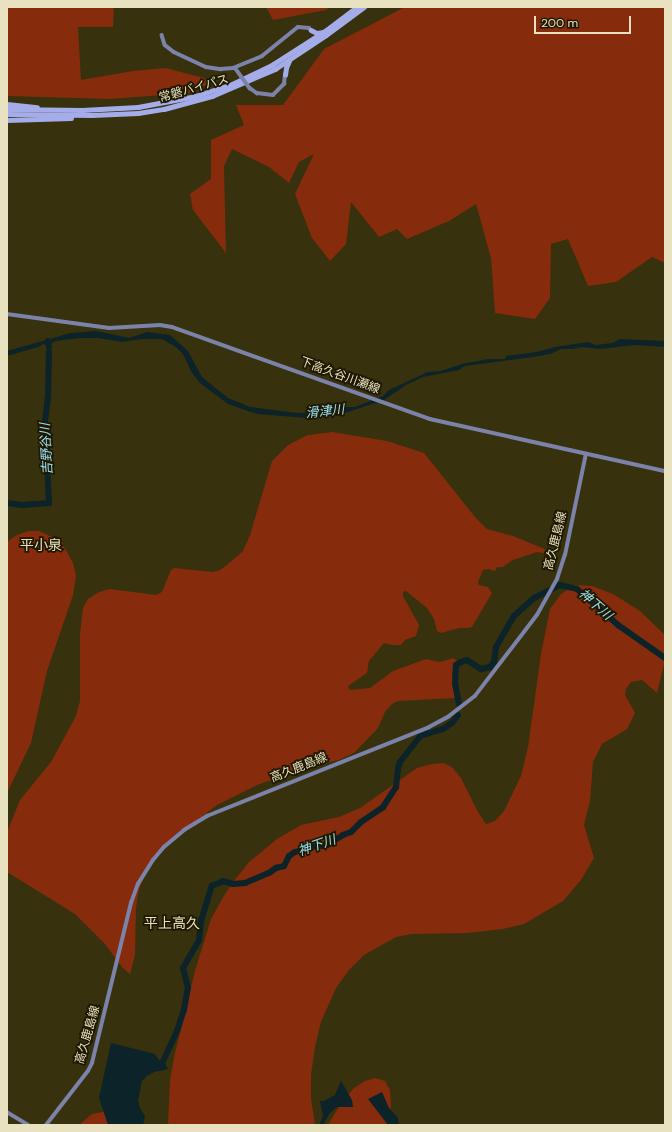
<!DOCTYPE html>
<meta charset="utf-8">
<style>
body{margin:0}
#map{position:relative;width:672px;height:1132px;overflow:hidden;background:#38310d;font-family:"DM Sans","Noto Sans JP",sans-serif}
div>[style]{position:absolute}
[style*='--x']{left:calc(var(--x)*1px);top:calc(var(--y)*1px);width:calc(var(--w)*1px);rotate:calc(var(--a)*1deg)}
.green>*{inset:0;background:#862b0c}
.water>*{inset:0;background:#0b2329}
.river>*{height:6px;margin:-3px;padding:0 3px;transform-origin:3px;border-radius:3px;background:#0b2329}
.secondary>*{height:3.5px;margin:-1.75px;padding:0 1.75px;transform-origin:1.75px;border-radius:1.75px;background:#7c83aa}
.highway>*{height:4.5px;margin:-2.25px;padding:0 2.25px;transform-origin:2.25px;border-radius:2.25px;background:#a4adea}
.secondary-bridge>*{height:3.5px;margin:-1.75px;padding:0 1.75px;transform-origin:1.75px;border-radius:1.75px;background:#7c83aa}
span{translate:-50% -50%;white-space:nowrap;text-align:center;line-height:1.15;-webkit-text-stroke:3.5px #1e1800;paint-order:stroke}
.street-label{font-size:12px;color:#e9e2c1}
.water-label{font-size:13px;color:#9ae0f4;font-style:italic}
.quarter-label{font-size:14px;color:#e9e2c1}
.frame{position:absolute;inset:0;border:8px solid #e9e2c1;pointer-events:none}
.scale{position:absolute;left:534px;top:16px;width:97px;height:18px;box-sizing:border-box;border:2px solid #e9e2c1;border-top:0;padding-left:5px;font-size:12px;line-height:14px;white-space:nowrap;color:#e9e2c1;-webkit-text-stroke:3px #1e1800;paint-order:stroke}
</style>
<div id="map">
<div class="green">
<div style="clip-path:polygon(7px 7px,114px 7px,113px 27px,78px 27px,81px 80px,133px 71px,166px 68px,215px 81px,188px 93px,110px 99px,7px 96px)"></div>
<div style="clip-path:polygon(266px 7px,330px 7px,326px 10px,273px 20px)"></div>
<div style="clip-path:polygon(405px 7px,665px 7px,665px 263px,652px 257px,616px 282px,588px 286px,568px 239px,551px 244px,550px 298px,535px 319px,495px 313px,491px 258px,476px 204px,449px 221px,407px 239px,397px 229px,379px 237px,351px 202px,346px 244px,330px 261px,312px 238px,295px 194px,314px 154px,299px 162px,289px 183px,269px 167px,232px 149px,224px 166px,226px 253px,193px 210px,190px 194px,211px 179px,211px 140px,244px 125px,236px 105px,283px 105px,324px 49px)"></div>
<div style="clip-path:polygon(332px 432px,387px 441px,424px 453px,475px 517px,487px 529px,513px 536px,547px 550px,549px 554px,537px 552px,513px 560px,503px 567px,497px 567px,495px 571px,489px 569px,483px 570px,478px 582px,479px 585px,488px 587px,492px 593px,472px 627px,468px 628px,459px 628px,441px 633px,437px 631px,434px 619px,427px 608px,406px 591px,403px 592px,403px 596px,419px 625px,416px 636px,405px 640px,401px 645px,392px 645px,384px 643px,369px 661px,367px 673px,348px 686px,350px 690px,370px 688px,393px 671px,426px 659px,440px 662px,453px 658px,457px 661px,454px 664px,452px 674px,455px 698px,398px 701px,392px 704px,385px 712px,378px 728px,354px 753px,339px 760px,308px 767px,257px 785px,217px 805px,187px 828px,166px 846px,156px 859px,146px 873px,139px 889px,136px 908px,135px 955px,130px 974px,122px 967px,105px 944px,75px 914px,7px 872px,7px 832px,20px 800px,51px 762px,76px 716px,80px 701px,80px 634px,83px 608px,88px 599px,99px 592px,110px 589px,156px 595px,162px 592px,171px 570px,174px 568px,213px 572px,220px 570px,228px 564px,243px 551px,250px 535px,272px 461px,288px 445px,308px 435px)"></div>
<div style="clip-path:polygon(29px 531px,39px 531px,61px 541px,73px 563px,76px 576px,73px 595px,47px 671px,31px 743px,7px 793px,7px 542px,17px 535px)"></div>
<div style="clip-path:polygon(575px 585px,592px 586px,613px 594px,640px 611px,665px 635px,665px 660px,657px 693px,642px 680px,631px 682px,626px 689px,625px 695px,635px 713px,627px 729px,602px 744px,593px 762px,590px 801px,584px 825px,594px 858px,581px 880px,563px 901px,524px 924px,503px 929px,468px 933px,412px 934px,396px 937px,364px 955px,349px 970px,336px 988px,321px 1022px,315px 1047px,311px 1075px,311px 1098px,315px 1125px,168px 1125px,170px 1080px,175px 1053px,195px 971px,211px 919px,225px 894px,234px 881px,249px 862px,277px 839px,301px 825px,339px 817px,360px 808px,417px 768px,432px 764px,443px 763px,452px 767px,461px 778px,478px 812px,486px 824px,495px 821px,504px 811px,521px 776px,528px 747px,541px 654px,550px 609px,561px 594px)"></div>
<div style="clip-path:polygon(375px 1078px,385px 1081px,390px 1090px,391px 1106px,388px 1125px,328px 1125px,343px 1100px,354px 1088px,365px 1081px)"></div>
<div style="clip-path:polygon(107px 1111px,130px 1125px,79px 1125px,92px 1114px)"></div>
</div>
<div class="water">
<div style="clip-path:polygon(96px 331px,129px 338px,147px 332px,170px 335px,188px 351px,202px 377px,228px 398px,250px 407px,297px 413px,319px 412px,347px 407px,355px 407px,383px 396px,389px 390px,428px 372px,441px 371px,462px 364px,488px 359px,505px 359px,506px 356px,537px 352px,555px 347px,588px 342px,596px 345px,612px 343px,620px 339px,665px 341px,665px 347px,634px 345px,600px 349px,582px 347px,573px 349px,561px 349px,550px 354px,533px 357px,465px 366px,459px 370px,423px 377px,406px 385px,384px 400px,339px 415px,308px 418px,257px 414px,228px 404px,200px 383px,192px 373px,183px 354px,176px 347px,162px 339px,142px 339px,122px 342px,98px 338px,81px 338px,55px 341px,49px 345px,43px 344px,38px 347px,7px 356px,7px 351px,50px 339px,70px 333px)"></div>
<div style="clip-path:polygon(111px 1043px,155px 1054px,159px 1060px,165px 1063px,168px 1069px,154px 1072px,147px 1076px,142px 1081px,138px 1101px,140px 1108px,145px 1116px,143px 1125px,108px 1125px,99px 1098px)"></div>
<div style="clip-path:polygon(341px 1081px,352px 1100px,353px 1107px,337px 1107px,330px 1113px,323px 1125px,319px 1125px,323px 1116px,320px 1101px,324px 1101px,335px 1095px)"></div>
<div style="clip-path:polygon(382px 1092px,389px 1108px,398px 1118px,399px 1125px,388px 1125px,368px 1099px)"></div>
</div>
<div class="river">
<div style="--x:48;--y:341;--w:6;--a:81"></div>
<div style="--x:7;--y:503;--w:15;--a:8"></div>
<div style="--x:22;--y:505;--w:27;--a:-4"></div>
<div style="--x:49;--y:503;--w:82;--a:-92.8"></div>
<div style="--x:45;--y:421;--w:23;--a:-83"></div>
<div style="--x:48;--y:398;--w:46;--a:-88.8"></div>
<div style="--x:459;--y:704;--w:20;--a:-101"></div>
<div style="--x:455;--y:684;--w:19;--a:-87"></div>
<div style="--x:456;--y:665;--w:6;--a:-31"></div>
<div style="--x:461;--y:662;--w:6;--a:-18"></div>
<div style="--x:467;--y:660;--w:17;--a:33"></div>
<div style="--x:481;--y:669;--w:9;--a:-13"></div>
<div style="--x:490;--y:667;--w:6;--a:-51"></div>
<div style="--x:494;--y:662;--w:15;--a:-82"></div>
<div style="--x:496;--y:647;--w:36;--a:-60"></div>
<div style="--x:514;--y:616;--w:27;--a:-42"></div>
<div style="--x:534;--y:598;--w:29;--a:-27"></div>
<div style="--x:560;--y:585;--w:17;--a:13"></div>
<div style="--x:577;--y:589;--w:55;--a:41.3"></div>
<div style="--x:618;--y:625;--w:57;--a:35.1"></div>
<div style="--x:160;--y:1068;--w:41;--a:-65.3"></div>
<div style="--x:177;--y:1031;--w:22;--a:-72"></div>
<div style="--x:184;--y:1010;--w:22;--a:-80"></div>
<div style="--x:188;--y:988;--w:21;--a:-104"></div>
<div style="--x:183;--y:968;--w:32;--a:-60"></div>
<div style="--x:199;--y:940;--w:19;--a:-84"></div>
<div style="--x:201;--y:921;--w:37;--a:-73"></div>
<div style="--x:212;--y:886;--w:12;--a:-24"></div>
<div style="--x:223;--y:881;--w:10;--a:17"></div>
<div style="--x:233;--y:884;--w:12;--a:-5"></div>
<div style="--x:245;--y:883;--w:26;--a:-23"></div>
<div style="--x:269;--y:873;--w:9;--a:-36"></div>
<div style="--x:276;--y:868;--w:8;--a:-14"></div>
<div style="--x:284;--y:866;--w:11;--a:-63"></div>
<div style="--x:289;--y:856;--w:7;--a:-34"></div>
<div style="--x:295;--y:852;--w:17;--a:-17"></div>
<div style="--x:311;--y:847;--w:16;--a:-7"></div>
<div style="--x:327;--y:845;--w:19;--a:-32"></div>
<div style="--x:343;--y:835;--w:9;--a:-21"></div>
<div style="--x:351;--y:832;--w:14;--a:-45"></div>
<div style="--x:361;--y:822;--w:27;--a:-34"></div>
<div style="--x:383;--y:807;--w:24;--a:-57"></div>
<div style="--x:396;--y:787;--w:19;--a:-84"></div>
<div style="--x:398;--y:768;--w:6;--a:-72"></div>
<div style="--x:400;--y:762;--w:33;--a:-52"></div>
<div style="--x:420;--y:736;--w:24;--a:-17"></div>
<div style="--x:443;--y:729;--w:11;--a:-34"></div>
<div style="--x:452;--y:723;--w:10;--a:-53"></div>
</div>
<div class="secondary">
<div style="--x:162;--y:35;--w:10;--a:73"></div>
<div style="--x:165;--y:45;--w:11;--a:38"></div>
<div style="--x:174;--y:52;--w:35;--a:25"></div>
<div style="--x:206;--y:67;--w:15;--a:8"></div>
<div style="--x:221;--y:69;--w:12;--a:-5"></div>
<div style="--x:233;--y:68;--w:31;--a:-22"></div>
<div style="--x:262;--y:56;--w:46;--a:-38.9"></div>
<div style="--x:298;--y:27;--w:11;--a:5"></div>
<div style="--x:309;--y:28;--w:3;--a:45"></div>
<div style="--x:250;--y:88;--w:9;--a:36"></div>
<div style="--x:257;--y:93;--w:16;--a:7"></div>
<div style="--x:273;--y:95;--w:16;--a:-45"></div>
<div style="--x:284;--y:84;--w:9;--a:-84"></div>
<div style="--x:7;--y:314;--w:103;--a:7.8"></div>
<div style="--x:109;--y:328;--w:51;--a:-3.4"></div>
<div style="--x:160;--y:325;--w:12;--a:9"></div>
<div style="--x:172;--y:327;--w:274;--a:19.6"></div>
<div style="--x:430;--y:419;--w:241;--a:12.5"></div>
<div style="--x:7;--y:1112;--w:26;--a:31"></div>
<div style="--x:46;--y:1125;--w:68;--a:-52.1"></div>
<div style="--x:88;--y:1071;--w:9;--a:-63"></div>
<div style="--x:92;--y:1063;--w:165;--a:-76.3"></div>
<div style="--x:131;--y:903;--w:20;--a:-70"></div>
<div style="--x:138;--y:884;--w:28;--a:-58"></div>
<div style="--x:153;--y:860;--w:17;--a:-50"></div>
<div style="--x:164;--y:847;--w:26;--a:-40"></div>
<div style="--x:184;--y:830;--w:27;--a:-31"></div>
<div style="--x:207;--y:816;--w:239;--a:-21.8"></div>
<div style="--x:429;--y:727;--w:21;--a:-28"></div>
<div style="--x:448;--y:717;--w:34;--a:-38"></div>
<div style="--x:475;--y:696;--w:102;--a:-52.6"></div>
<div style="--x:537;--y:615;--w:41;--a:-60.9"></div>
<div style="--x:557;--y:579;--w:25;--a:-72"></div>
<div style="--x:565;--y:555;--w:103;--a:-78.3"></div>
</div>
<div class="highway">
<div style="--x:311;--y:30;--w:7;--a:27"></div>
<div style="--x:317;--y:33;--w:6;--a:-9"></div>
<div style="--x:285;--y:75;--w:7;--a:-82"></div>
<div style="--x:286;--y:68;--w:8;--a:-67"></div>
<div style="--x:7;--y:104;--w:30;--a:6"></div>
<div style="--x:7;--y:109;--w:75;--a:0.8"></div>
<div style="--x:82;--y:110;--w:56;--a:-3.1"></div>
<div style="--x:138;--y:107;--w:59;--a:-10.7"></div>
<div style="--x:196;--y:96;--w:36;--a:-18"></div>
<div style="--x:230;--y:85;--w:47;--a:-25.5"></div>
<div style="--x:272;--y:65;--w:63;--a:-32.7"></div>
<div style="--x:325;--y:31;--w:40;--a:-37"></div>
<div style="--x:7;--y:114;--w:85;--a:0.7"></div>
<div style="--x:92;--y:115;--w:46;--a:-2.5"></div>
<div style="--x:138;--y:113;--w:26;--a:-9"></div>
<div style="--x:164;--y:109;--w:50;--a:-15.2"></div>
<div style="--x:212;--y:96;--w:69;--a:-23.2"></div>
<div style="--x:275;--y:69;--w:61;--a:-33.7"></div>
<div style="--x:326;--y:35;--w:47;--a:-36.4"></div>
<div style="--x:7;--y:120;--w:64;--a:-1.8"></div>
</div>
<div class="secondary-bridge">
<div style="--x:236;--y:69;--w:24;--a:54"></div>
</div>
<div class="street-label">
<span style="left:194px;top:89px;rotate:-16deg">常磐バイパス</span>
<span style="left:340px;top:376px;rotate:20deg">下高久谷川瀬線</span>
<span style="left:556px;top:541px;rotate:-76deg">高久鹿島線</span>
<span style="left:299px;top:768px;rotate:-22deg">高久鹿島線</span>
<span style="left:88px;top:1035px;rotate:-74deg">高久鹿島線</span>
</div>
<div class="water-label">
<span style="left:325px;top:412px;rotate:-6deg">滑津川</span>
<span style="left:47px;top:449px;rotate:-93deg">吉野谷川</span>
<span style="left:595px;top:605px;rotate:41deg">神下川</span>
<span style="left:317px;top:846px;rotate:-19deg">神下川</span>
</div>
<div class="quarter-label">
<span style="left:41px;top:545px">平小泉</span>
<span style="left:172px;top:923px">平上高久</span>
</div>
<div class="frame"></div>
<div class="scale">200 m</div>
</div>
